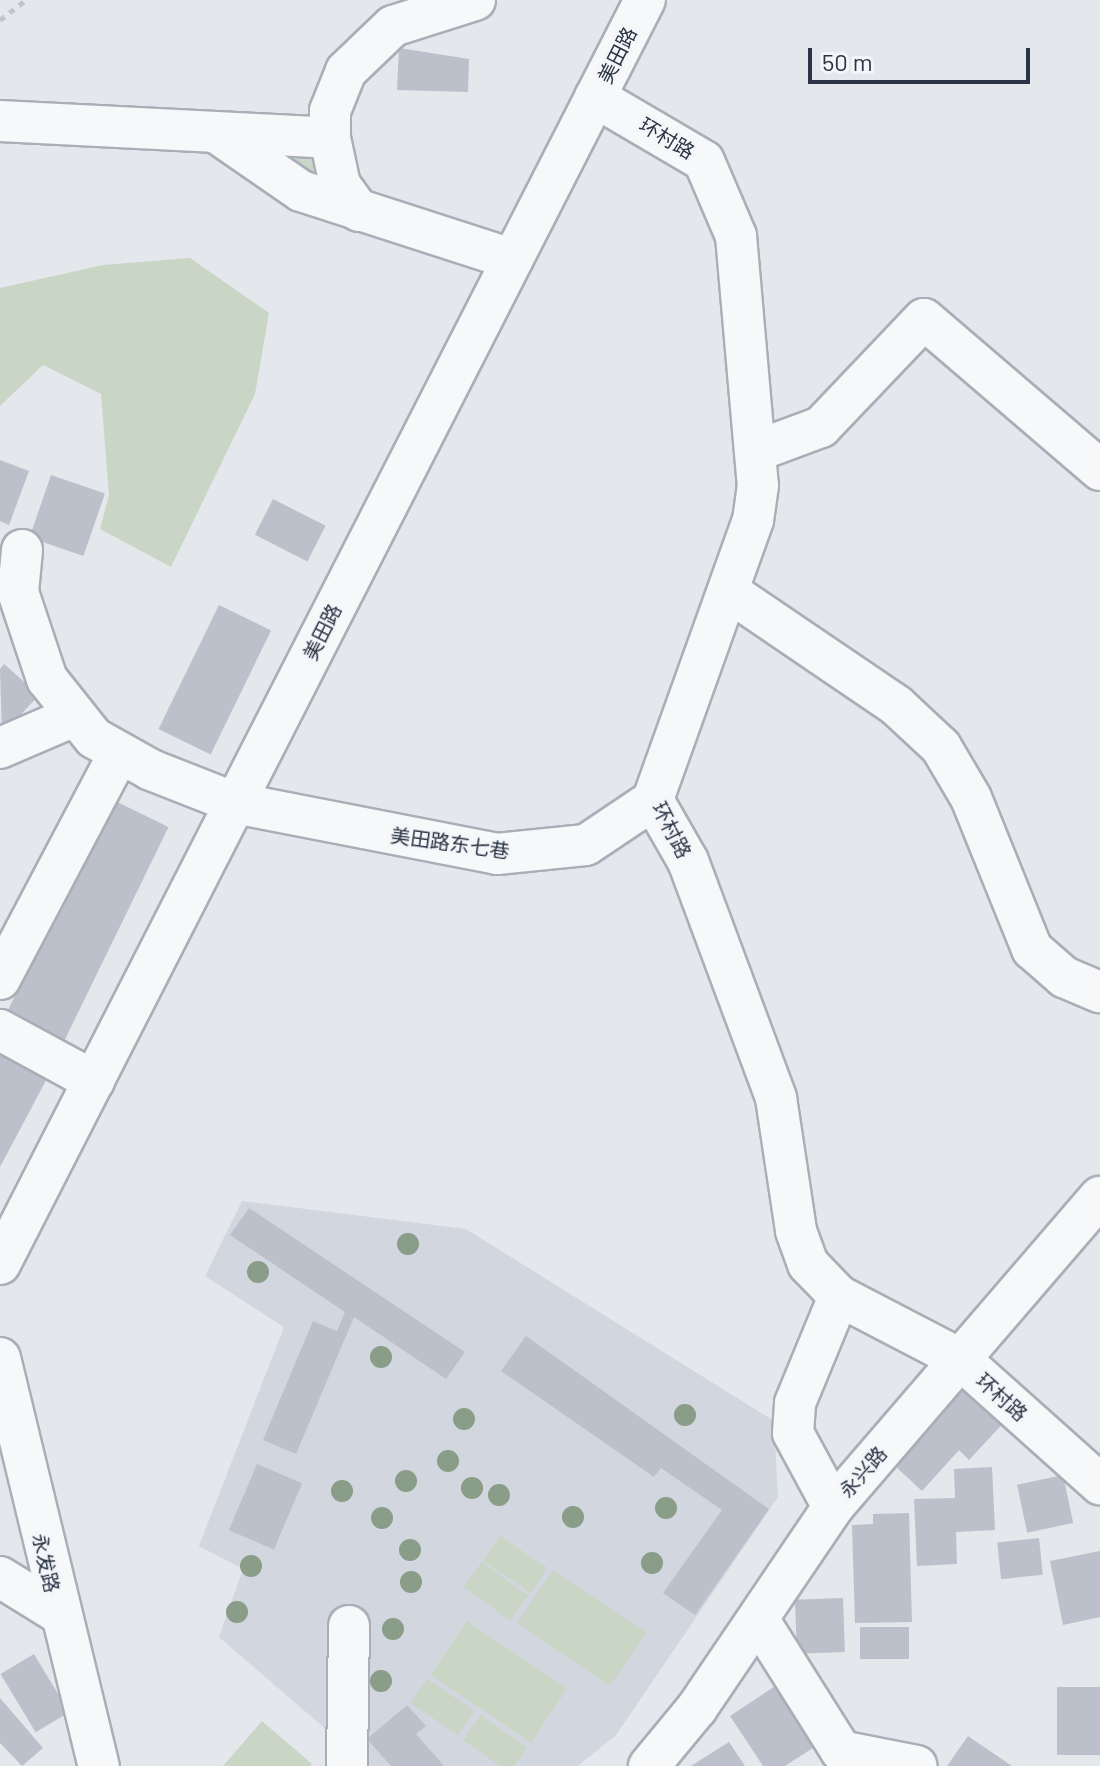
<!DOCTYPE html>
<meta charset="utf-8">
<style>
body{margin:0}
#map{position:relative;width:1100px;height:1766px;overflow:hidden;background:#e4e7ec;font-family:Barlow,"Noto Sans SC",sans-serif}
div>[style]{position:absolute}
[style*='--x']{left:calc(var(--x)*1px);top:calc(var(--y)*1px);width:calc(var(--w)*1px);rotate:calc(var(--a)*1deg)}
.built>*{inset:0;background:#d2d6de}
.green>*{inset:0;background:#c9d6c5;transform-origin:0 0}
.building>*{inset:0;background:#bbc0ca;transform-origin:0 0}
.path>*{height:5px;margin-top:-2.5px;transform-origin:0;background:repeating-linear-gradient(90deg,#c2c5cb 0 6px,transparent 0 12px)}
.roads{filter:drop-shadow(2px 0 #a9aeb7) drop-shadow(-2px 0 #a9aeb7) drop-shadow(0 2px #a9aeb7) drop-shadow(0 -2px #a9aeb7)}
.minor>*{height:40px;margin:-20px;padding:0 20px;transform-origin:20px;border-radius:20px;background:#f7f8fa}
.trees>*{width:22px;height:22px;margin:-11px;border-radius:50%;background:#899d89}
span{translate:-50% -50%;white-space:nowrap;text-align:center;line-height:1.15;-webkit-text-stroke:6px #f4f6f9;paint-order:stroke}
.street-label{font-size:20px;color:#2b3445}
.scale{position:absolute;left:808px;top:48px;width:222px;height:36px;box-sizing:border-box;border:4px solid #2b3445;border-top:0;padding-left:10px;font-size:24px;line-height:28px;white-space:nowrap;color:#2b3445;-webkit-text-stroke:6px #f4f6f9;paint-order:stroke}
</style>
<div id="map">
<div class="built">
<div style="clip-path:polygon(242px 1201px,466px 1229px,774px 1421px,778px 1497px,616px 1735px,578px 1766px,331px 1766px,329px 1732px,219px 1637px,243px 1569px,199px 1546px,284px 1327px,205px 1276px)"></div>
</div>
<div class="green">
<div style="clip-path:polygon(271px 146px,318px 149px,319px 183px)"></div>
<div style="clip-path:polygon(190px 258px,269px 313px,255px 394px,171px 567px,100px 529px,109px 495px,101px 394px,43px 365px,0 406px,0 288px,103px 265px)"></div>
<div style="left:500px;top:1536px;width:57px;height:30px;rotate:34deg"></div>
<div style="left:482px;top:1562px;width:57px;height:31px;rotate:36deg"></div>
<div style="left:553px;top:1570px;width:112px;height:64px;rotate:34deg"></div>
<div style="left:467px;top:1621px;width:121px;height:65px;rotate:34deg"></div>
<div style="left:427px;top:1679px;width:57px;height:29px;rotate:34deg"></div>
<div style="clip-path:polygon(481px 1715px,527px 1748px,514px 1766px,500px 1766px,463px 1740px)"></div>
<div style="clip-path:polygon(262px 1721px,312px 1764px,310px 1766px,223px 1766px)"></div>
</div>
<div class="building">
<div style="clip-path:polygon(399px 48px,469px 59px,468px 92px,397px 90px)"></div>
<div style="clip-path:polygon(0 460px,29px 471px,9px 525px,0 521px)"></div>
<div style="left:51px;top:475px;width:57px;height:66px;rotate:19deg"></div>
<div style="left:273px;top:499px;width:59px;height:40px;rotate:27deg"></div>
<div style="left:219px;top:605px;width:58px;height:138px;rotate:26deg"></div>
<div style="clip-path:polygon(4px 664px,39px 695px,2px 735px,0 669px)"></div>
<div style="left:111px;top:799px;width:64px;height:247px;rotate:26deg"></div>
<div style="clip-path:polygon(0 1042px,52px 1069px,0 1167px)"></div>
<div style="clip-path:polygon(249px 1208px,465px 1352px,446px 1379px,354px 1317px,296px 1454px,263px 1440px,313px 1321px,337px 1331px,345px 1312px,230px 1235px)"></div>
<div style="clip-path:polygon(526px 1336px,769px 1509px,695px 1615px,663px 1593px,722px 1510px,661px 1468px,654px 1477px,501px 1371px)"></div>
<div style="clip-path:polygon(970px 1383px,1008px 1418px,969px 1460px,959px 1450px,922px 1491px,894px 1465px)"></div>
<div style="left:257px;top:1464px;width:49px;height:72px;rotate:23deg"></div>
<div style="clip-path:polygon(992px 1467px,995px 1530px,956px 1532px,957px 1564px,917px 1566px,914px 1499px,955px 1498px,954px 1469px)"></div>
<div style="left:1063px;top:1475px;width:49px;height:47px;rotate:78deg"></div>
<div style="clip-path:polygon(909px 1513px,912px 1622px,855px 1623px,852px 1525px,873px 1524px,873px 1514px)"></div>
<div style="left:1039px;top:1538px;width:37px;height:42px;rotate:84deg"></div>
<div style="clip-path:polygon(1100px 1551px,1100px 1617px,1063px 1625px,1050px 1561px)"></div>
<div style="left:843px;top:1598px;width:54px;height:48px;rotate:88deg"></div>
<div style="left:909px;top:1627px;width:32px;height:49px;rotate:90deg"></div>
<div style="left:34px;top:1654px;width:68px;height:39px;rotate:59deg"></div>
<div style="clip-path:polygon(783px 1681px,822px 1742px,785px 1766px,763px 1766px,730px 1716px)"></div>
<div style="left:1057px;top:1687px;width:43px;height:68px"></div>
<div style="clip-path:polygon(0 1698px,43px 1748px,22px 1766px,0 1743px)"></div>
<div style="clip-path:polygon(407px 1705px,426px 1726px,416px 1734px,444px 1766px,391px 1766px,367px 1739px)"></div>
<div style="clip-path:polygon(968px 1736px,1012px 1766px,947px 1766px)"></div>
<div style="clip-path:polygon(729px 1742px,745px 1766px,691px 1766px)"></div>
</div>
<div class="path">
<div style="--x:0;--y:20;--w:33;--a:-38"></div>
</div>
<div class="roads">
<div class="minor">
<div style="--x:595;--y:97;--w:126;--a:30.4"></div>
<div style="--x:704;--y:161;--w:82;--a:66.9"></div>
<div style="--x:736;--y:236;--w:250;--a:85"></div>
<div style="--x:758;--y:485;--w:35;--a:98"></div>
<div style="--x:753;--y:520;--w:297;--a:109.7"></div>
<div style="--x:653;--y:800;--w:70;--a:60.2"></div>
<div style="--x:688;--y:861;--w:253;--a:69.6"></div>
<div style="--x:776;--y:1098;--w:134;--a:81.4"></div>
<div style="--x:796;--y:1231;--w:35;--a:70"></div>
<div style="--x:808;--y:1264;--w:45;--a:45.9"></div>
<div style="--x:839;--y:1296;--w:136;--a:27.5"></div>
<div style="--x:960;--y:1359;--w:188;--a:41.8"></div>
<div style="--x:0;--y:121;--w:330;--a:2.9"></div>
<div style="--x:217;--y:133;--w:102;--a:34.6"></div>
<div style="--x:301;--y:191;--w:222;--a:17.9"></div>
<div style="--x:359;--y:211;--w:32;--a:-126"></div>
<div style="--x:340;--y:185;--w:48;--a:-102"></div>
<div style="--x:330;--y:138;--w:27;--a:-90"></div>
<div style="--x:330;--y:111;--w:43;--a:-68.2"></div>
<div style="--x:346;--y:71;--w:65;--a:-43.8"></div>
<div style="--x:393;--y:26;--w:86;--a:-17.6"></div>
<div style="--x:759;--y:450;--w:66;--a:-20.4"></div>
<div style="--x:821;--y:427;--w:149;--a:-46.4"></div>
<div style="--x:924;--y:319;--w:232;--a:40.6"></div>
<div style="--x:22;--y:550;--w:42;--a:95.4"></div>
<div style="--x:18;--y:592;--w:92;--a:71.6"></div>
<div style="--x:47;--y:679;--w:75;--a:51.5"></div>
<div style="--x:94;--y:738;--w:65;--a:29.3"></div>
<div style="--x:151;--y:770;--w:90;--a:21.4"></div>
<div style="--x:235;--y:803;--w:267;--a:11"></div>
<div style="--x:497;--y:854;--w:89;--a:-5.8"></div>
<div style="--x:586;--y:845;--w:81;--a:-33.9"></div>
<div style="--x:728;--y:591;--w:204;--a:34.2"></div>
<div style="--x:897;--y:706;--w:60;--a:43"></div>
<div style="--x:941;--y:747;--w:59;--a:59.5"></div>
<div style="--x:971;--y:798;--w:163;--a:68"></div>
<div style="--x:1032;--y:949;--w:43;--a:41.2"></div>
<div style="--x:1064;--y:977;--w:39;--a:23"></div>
<div style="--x:0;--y:748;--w:78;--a:-23.3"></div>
<div style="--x:0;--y:979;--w:253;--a:-62.2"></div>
<div style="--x:0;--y:1030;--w:107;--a:28.5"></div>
<div style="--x:0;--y:1264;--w:1419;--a:-62.97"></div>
<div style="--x:0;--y:1358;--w:420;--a:76.4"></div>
<div style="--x:833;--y:1507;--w:84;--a:-118.4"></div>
<div style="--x:793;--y:1433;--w:30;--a:-86"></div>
<div style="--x:795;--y:1403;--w:116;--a:-67.6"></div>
<div style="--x:0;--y:1577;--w:67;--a:31.6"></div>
<div style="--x:758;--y:1619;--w:156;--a:57.8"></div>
<div style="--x:841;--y:1751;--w:77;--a:11.2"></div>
<div style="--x:347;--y:1766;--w:140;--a:-89.2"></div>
<div style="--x:649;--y:1766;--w:75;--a:-50.4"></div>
<div style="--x:697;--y:1708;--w:243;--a:-55.9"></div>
<div style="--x:833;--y:1507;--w:409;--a:-49.3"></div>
</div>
</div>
<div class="trees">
<div style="left:408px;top:1244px"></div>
<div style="left:258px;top:1272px"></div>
<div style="left:381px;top:1357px"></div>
<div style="left:685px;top:1415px"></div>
<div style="left:464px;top:1419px"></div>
<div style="left:448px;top:1461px"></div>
<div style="left:406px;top:1481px"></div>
<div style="left:472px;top:1488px"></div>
<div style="left:342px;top:1491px"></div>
<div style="left:499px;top:1495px"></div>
<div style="left:666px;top:1508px"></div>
<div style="left:573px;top:1517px"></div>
<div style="left:382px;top:1518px"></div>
<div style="left:410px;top:1550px"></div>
<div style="left:652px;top:1563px"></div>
<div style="left:251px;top:1566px"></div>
<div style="left:411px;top:1582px"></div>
<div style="left:237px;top:1612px"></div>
<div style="left:393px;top:1629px"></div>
<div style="left:381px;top:1681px"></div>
</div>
<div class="street-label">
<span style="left:617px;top:55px;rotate:-63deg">美田路</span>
<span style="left:667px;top:138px;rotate:31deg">环村路</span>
<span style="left:322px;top:632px;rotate:-63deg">美田路</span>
<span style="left:672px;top:830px;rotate:63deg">环村路</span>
<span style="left:450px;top:843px;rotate:8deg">美田路东七巷</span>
<span style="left:1002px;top:1397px;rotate:42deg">环村路</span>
<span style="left:863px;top:1472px;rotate:-49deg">永兴路</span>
<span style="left:46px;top:1563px;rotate:77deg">永发路</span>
</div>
<div class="scale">50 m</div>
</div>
